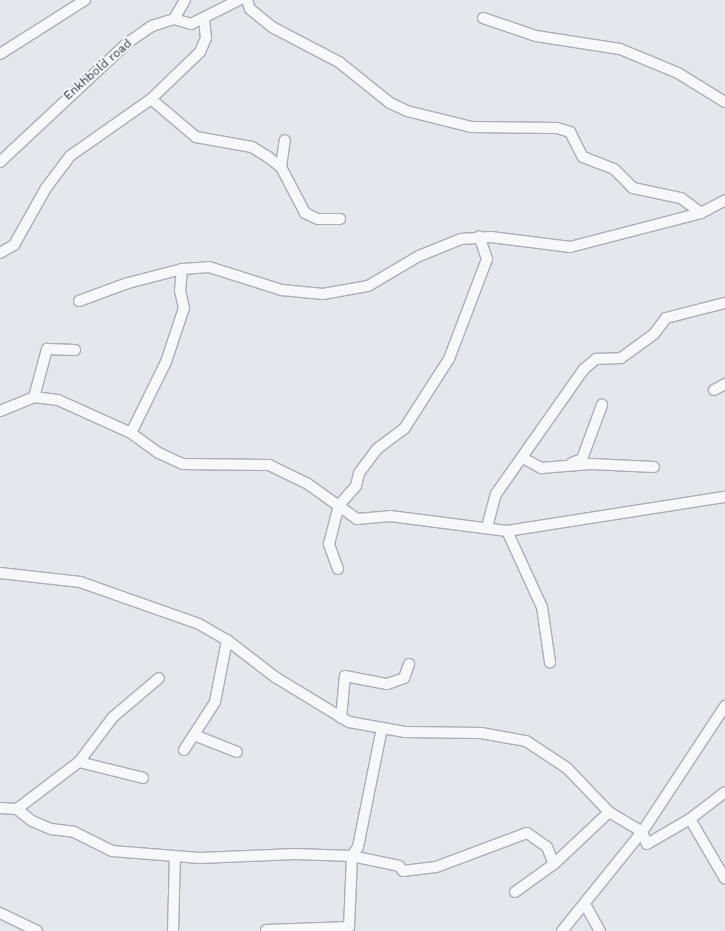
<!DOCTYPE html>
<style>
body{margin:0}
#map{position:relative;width:725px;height:931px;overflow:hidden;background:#e4e7ec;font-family:"Work Sans",sans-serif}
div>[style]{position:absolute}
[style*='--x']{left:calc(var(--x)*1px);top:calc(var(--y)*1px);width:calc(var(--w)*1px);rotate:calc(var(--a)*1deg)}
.roads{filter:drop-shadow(1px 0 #a9aeb7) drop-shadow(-1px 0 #a9aeb7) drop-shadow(0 1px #a9aeb7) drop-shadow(0 -1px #a9aeb7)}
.minor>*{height:10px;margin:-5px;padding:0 5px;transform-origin:5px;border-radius:5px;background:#f7f8fa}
span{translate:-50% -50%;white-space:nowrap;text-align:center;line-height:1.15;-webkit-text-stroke:4px #f4f6f9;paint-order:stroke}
.street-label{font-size:12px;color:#2b3445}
</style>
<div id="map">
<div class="roads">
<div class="minor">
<div style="--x:247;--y:0;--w:9;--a:72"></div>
<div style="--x:250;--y:9;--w:28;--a:39"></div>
<div style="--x:272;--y:27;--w:76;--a:27.6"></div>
<div style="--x:339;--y:62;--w:65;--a:38.8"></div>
<div style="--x:390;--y:103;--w:19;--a:25"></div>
<div style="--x:407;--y:111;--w:66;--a:14"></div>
<div style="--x:471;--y:127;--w:86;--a:0.7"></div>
<div style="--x:557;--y:128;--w:14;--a:17"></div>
<div style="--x:570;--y:132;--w:28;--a:63"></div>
<div style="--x:583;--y:157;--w:33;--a:21"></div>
<div style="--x:614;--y:169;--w:27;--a:45"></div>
<div style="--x:633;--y:188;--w:49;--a:11.8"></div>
<div style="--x:681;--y:198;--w:25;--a:37"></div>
<div style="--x:483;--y:18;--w:56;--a:18.8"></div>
<div style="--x:536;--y:36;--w:85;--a:8.8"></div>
<div style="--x:620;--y:49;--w:63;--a:22.5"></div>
<div style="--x:678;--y:73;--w:55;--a:31.7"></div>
<div style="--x:174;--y:19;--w:22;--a:-60"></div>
<div style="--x:0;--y:54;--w:101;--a:-32.4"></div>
<div style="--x:151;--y:99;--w:59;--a:40.2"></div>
<div style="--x:196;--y:137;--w:57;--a:10.1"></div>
<div style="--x:252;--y:147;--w:19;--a:32"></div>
<div style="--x:268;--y:157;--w:16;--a:38"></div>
<div style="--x:281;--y:167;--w:52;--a:62.4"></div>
<div style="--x:305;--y:213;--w:14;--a:25"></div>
<div style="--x:318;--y:219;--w:22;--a:0"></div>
<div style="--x:0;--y:162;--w:173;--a:-43.1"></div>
<div style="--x:126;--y:44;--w:32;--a:-35"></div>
<div style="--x:152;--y:26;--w:23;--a:-18"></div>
<div style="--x:174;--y:19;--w:18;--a:16"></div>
<div style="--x:191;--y:24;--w:54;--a:-26.6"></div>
<div style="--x:281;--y:167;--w:27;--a:-82"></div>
<div style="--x:0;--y:253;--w:16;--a:-30"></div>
<div style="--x:14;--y:245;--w:65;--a:-60.7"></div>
<div style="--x:46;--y:188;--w:40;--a:-53"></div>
<div style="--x:70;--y:156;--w:99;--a:-35.1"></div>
<div style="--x:151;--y:99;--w:68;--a:-43.8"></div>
<div style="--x:200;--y:52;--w:15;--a:-67"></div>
<div style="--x:206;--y:38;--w:20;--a:-96"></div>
<div style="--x:79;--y:301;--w:52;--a:-20.2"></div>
<div style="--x:128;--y:283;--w:56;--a:-14.5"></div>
<div style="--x:182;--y:269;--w:27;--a:-4"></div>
<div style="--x:209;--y:267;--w:77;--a:17.5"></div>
<div style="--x:282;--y:290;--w:41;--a:5.6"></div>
<div style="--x:323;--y:294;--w:46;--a:-10.1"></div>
<div style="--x:368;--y:286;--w:59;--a:-30.5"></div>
<div style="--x:419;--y:256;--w:45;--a:-22"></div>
<div style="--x:461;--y:239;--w:30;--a:-4"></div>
<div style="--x:491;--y:237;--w:80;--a:7.2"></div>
<div style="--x:570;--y:247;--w:135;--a:-14.5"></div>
<div style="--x:701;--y:213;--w:27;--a:-28"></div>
<div style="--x:714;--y:390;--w:13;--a:-29"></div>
<div style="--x:34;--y:397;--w:50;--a:-74.8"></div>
<div style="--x:47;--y:349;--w:28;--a:2"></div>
<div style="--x:0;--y:411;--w:37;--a:-22"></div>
<div style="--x:34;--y:397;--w:24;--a:7"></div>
<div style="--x:58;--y:400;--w:80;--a:24.3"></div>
<div style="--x:131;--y:433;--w:34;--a:36"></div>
<div style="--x:159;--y:453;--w:26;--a:25"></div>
<div style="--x:183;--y:464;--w:86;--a:0.7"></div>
<div style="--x:269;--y:465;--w:43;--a:26"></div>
<div style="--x:308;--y:484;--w:60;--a:35.5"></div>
<div style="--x:357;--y:519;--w:33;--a:-5"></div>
<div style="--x:390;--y:516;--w:118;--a:7.3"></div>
<div style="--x:507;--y:531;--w:221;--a:-8.9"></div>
<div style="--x:131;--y:433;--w:79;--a:-63.8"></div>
<div style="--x:166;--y:362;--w:57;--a:-71.6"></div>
<div style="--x:184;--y:308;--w:17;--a:-103"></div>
<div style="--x:180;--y:291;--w:22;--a:-85"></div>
<div style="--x:523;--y:458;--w:21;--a:29"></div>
<div style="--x:541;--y:468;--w:50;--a:-4.6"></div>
<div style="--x:591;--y:464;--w:63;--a:2.7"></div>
<div style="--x:572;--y:463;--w:11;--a:-22"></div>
<div style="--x:582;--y:459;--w:58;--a:-69.7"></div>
<div style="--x:487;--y:527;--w:34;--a:-75"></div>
<div style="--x:496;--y:494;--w:153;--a:-54.9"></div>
<div style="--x:584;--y:369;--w:16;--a:-40"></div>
<div style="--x:596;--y:359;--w:25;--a:-2"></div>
<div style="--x:621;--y:358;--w:41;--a:-36"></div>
<div style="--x:654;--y:334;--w:20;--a:-53"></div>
<div style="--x:666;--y:318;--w:61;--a:-14.3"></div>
<div style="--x:507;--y:531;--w:84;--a:65.3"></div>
<div style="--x:542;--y:607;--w:56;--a:81.7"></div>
<div style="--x:338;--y:569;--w:27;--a:-110"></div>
<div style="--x:329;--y:544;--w:40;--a:-75.6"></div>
<div style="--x:339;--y:505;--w:25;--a:-48"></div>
<div style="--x:356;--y:486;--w:13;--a:-77"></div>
<div style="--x:359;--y:473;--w:30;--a:-53"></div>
<div style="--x:377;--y:449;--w:34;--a:-37"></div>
<div style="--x:404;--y:429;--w:83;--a:-57.3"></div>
<div style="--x:449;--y:359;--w:107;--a:-69.2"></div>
<div style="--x:487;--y:259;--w:24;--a:-109"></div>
<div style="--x:0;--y:573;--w:81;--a:6.4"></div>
<div style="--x:80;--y:582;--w:126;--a:19.4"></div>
<div style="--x:199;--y:624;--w:32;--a:30"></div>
<div style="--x:227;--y:640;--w:61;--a:37.6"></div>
<div style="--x:275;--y:677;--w:87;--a:31.3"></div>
<div style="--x:349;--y:722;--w:57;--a:10.1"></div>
<div style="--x:405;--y:732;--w:76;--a:0.8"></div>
<div style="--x:481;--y:733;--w:46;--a:10.1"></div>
<div style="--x:526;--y:741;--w:49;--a:33.4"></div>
<div style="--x:567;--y:768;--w:61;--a:46.3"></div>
<div style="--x:609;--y:812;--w:39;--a:31"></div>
<div style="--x:642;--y:832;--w:13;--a:67"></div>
<div style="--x:647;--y:844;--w:50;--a:-30.2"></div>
<div style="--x:690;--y:819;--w:44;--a:-37.6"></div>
<div style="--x:341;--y:718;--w:42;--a:-84.6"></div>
<div style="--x:345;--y:676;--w:43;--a:10.8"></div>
<div style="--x:387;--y:684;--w:18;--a:-19"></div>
<div style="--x:404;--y:678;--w:15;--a:-70"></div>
<div style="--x:382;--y:728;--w:121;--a:101.4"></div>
<div style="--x:358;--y:847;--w:11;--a:124"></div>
<div style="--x:352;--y:856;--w:48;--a:12"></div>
<div style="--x:399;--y:866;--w:6;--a:51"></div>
<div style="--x:403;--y:871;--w:33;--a:-7"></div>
<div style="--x:436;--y:867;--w:97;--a:-20.5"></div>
<div style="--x:527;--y:833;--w:24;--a:35"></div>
<div style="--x:547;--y:847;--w:18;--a:68"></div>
<div style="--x:554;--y:864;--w:76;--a:-43.4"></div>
<div style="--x:194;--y:735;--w:46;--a:21.6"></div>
<div style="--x:184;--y:750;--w:57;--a:-57.1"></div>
<div style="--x:215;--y:702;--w:63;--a:-79"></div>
<div style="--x:79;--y:762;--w:66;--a:14"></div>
<div style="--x:0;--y:808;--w:17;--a:3"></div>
<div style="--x:17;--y:809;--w:19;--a:39"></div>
<div style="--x:32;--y:821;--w:21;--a:23"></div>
<div style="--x:51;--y:829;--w:23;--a:7"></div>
<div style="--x:74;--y:832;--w:42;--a:26.6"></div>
<div style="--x:112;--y:851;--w:88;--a:4.5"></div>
<div style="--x:200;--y:858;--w:95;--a:-2.4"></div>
<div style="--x:295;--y:854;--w:57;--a:2"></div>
<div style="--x:352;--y:856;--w:71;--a:92.4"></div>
<div style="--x:349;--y:927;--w:83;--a:177.9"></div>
<div style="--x:17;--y:809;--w:78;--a:-37.2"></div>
<div style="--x:79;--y:762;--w:56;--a:-52.9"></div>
<div style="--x:113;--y:717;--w:60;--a:-40.3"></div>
<div style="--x:690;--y:819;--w:69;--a:59.7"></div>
<div style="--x:515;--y:892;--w:48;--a:-35.7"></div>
<div style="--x:586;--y:906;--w:29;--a:61"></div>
<div style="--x:0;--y:913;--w:41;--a:25.9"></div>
<div style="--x:173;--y:931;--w:74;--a:-88.5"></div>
<div style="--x:562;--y:931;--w:127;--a:-51.1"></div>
<div style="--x:642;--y:832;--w:151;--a:-56.6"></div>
</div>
</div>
<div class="street-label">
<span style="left:98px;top:70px;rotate:-41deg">Enkhbold road</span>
</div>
</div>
